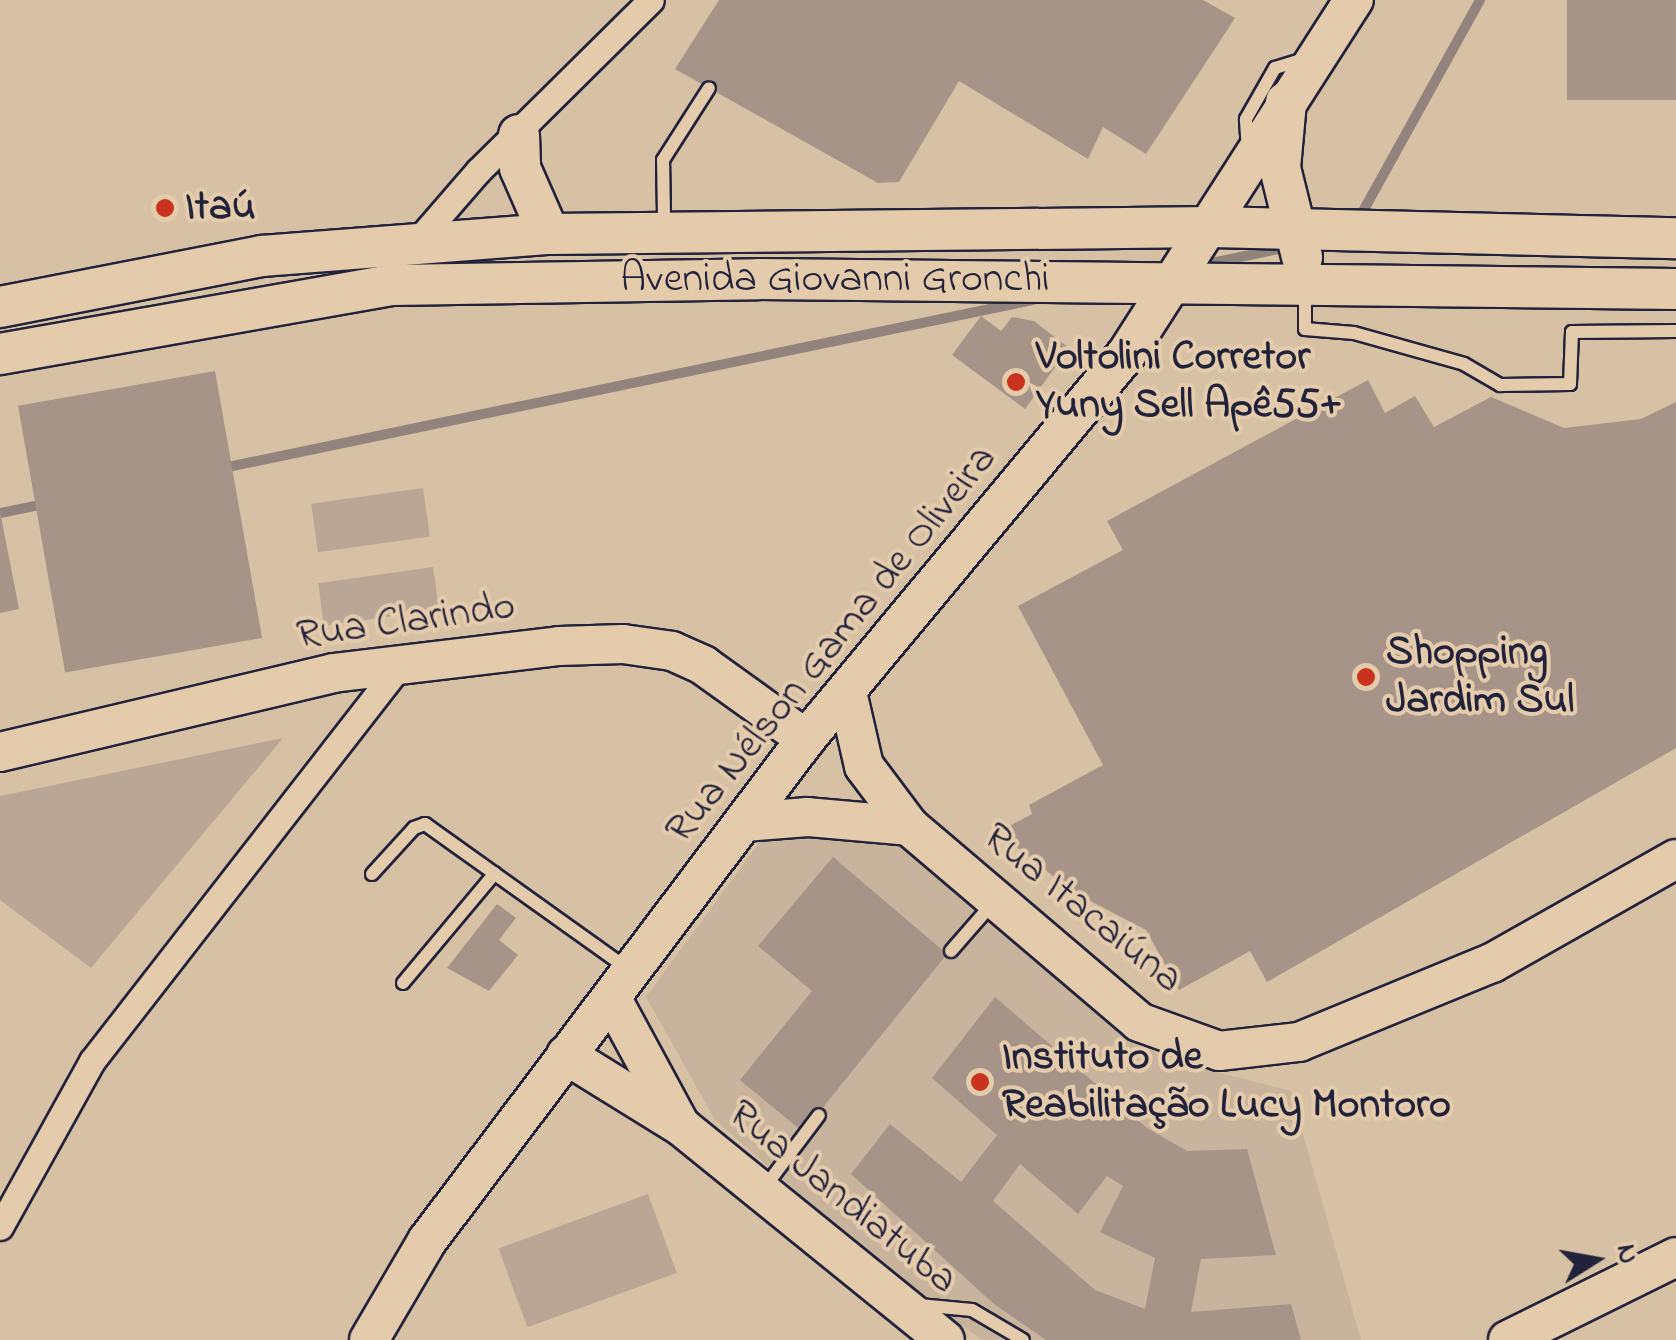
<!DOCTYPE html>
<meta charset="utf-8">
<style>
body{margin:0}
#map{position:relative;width:1676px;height:1340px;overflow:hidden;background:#d7c1a5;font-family:"Indie Flower",sans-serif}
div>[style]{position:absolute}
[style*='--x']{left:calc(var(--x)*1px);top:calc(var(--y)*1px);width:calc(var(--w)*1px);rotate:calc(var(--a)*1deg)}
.built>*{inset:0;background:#c8b49c}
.green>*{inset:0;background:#b9a694;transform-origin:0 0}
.stream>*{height:10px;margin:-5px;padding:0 5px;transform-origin:5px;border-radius:5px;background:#92847d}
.building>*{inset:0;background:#a59487;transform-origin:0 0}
.roads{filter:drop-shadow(2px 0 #22223b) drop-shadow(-2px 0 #22223b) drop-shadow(0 2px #22223b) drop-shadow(0 -2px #22223b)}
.lane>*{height:12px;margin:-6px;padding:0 6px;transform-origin:6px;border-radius:6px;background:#e3cbac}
.street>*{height:25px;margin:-12.5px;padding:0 12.5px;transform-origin:12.5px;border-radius:12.5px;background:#e3cbac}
.secondary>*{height:38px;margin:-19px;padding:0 19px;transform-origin:19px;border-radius:19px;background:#e3cbac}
.primary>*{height:40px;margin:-20px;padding:0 20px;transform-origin:20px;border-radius:20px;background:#e3cbac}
.dots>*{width:28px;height:28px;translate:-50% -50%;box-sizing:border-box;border:5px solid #e3cbac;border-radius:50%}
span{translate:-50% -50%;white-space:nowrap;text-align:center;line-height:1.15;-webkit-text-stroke:8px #e3cbac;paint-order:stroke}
.poi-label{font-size:42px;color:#22223b;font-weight:700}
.left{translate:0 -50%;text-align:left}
.street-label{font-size:42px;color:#22223b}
.north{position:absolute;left:1546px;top:1210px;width:100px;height:100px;-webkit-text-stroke:8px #e3cbac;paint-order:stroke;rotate:79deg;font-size:28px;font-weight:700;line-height:40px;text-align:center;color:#22223b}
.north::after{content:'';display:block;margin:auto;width:35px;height:45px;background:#22223b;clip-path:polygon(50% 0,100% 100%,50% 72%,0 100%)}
</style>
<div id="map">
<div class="built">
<div style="clip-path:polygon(765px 835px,903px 843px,1162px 1058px,1291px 1091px,1361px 1340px,982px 1340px,892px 1274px,715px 1120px,646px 997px)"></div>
</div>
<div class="green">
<div style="left:423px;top:488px;width:49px;height:113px;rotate:82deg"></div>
<div style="left:433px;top:567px;width:43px;height:116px;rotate:82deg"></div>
<div style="clip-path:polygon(283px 738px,91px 968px,0 900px,0 796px)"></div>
<div style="left:648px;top:1194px;width:84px;height:159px;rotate:70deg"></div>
</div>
<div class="stream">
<div style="--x:1357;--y:222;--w:254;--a:-61"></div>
<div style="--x:1197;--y:266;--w:98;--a:-11.8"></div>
<div style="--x:223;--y:468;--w:827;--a:-11.72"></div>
<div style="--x:0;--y:513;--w:50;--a:-11.5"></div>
</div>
<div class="building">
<div style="clip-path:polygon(719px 0,1203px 0,1235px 18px,1146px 154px,1103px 127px,1088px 159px,959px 81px,899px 182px,878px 183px,675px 69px)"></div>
<div style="left:1567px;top:0;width:109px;height:100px"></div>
<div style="clip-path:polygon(981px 316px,1001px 331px,1012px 317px,1034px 321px,1069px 348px,1025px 409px,952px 355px)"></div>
<div style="left:215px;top:371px;width:271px;height:200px;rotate:80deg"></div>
<div style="clip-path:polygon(1368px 380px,1385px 413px,1415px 396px,1434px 427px,1491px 397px,1564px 428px,1641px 419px,1676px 402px,1676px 748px,1267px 982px,1250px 951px,1179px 990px,1146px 930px,1073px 892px,1013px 844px,1011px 825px,1032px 814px,1029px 805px,1103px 765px,1018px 606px,1123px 550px,1107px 521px)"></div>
<div style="clip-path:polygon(0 511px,19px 609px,0 613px)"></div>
<div style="clip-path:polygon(833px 857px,947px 954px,803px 1132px,740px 1080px,812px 991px,758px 946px)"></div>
<div style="clip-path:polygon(497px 904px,516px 918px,499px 940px,518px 955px,489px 991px,447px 968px)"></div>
<div style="clip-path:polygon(evenodd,995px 997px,1147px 1128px,1187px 1151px,1247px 1149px,1276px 1255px,1201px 1259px,1191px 1312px,1291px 1304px,1301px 1340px,1046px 1340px,994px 1304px,851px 1174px,890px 1124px,961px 1182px,997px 1135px,932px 1078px,995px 997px,1020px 1164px,1078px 1214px,1107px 1176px,1123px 1186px,1100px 1232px,1155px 1258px,1145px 1309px,1095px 1290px,993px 1201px,1020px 1164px)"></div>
</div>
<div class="roads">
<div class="lane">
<div style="--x:1248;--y:150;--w:31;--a:-94"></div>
<div style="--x:1246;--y:119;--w:59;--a:-60.4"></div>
<div style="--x:1275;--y:68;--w:34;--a:-17"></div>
<div style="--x:664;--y:215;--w:55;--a:-91"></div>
<div style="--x:663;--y:160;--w:85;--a:-57.4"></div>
<div style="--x:1305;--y:289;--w:40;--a:90"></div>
<div style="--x:1305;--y:329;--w:49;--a:4.7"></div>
<div style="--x:1354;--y:333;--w:114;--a:15.7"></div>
<div style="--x:1464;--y:364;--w:42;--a:30.3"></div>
<div style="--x:1500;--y:385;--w:70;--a:-0.8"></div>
<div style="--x:1570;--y:384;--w:52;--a:-87.8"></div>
<div style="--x:1572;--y:332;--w:104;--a:-0.6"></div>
<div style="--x:372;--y:874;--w:62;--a:-47.6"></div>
<div style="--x:414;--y:828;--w:12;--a:-20"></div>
<div style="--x:425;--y:824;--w:248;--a:35.5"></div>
<div style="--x:951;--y:951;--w:62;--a:-48.9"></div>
<div style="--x:403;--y:983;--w:143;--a:-50.1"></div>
<div style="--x:764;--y:1188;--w:91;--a:-53"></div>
<div style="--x:919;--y:1305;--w:53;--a:5.4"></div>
<div style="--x:972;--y:1310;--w:59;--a:30.5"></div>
</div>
<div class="street">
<div style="--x:413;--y:246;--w:99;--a:-49.1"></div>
<div style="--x:478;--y:171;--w:243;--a:-44.7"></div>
<div style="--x:0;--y:1227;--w:190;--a:-61"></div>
<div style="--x:92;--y:1061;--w:503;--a:-52.11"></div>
</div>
<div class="secondary">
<div style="--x:847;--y:692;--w:76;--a:77.1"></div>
<div style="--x:864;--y:766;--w:75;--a:53.1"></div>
<div style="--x:909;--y:826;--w:302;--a:40.4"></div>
<div style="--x:1139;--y:1022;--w:85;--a:19.9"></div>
<div style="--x:1219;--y:1051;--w:81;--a:-6.4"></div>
<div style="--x:1299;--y:1042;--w:209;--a:-22.3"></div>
<div style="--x:1492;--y:963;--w:211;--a:-29.5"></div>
<div style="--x:0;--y:752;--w:342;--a:-13.3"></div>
<div style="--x:333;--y:673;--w:228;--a:-6.8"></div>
<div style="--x:559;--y:646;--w:64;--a:-1.8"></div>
<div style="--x:623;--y:644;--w:49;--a:8.1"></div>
<div style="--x:672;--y:651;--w:34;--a:24"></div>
<div style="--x:703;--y:665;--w:127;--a:35.7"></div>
<div style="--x:744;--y:822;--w:64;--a:-4.5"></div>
<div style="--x:808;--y:817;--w:101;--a:5.1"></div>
<div style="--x:612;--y:999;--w:143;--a:61.6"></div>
<div style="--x:566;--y:1055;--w:137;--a:31.8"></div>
<div style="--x:682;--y:1127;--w:338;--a:39"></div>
<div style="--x:369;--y:1340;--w:115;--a:-59.6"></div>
<div style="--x:427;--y:1241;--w:629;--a:-52.95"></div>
<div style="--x:806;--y:739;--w:502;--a:-50.25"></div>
<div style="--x:1127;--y:353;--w:420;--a:-57.3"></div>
<div style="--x:1508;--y:1340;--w:187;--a:-26.3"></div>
</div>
<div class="primary">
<div style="--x:1286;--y:102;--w:66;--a:95.2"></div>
<div style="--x:1280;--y:168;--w:92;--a:76.1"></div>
<div style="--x:519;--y:135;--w:33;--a:88"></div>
<div style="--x:520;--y:168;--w:72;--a:66.3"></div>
<div style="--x:0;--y:307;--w:267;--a:-11"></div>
<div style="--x:262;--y:256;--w:288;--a:-4.4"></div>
<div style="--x:549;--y:234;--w:663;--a:-0.6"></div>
<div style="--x:1212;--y:227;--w:464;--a:1.4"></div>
<div style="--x:0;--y:354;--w:399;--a:-10"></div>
<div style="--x:393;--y:285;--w:366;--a:-0.9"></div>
<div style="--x:759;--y:279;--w:917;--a:0.62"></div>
</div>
</div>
<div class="dots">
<div style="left:165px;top:208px;background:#c8321e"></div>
<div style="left:1016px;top:382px;background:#c8321e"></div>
<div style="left:1366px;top:677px;background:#c8321e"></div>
<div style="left:980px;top:1082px;background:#c8321e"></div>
</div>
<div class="poi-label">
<span class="left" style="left:185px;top:208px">Itaú</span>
<span class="left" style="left:1036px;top:382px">Voltolini Corretor<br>Yuny Sell Apê55+</span>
<span class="left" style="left:1386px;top:677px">Shopping<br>Jardim Sul</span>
<span class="left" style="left:1002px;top:1082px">Instituto de<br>Reabilitação Lucy Montoro</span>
</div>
<div class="street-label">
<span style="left:835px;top:280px">Avenida Giovanni Gronchi</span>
<span style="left:406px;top:622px;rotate:-8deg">Rua Clarindo</span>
<span style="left:832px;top:645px;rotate:-51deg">Rua Nélson Gama de Oliveira</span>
<span style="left:1082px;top:909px;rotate:39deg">Rua Itacaiúna</span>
<span style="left:842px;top:1198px;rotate:39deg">Rua Jandiatuba</span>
</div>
<div class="north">N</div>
</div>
